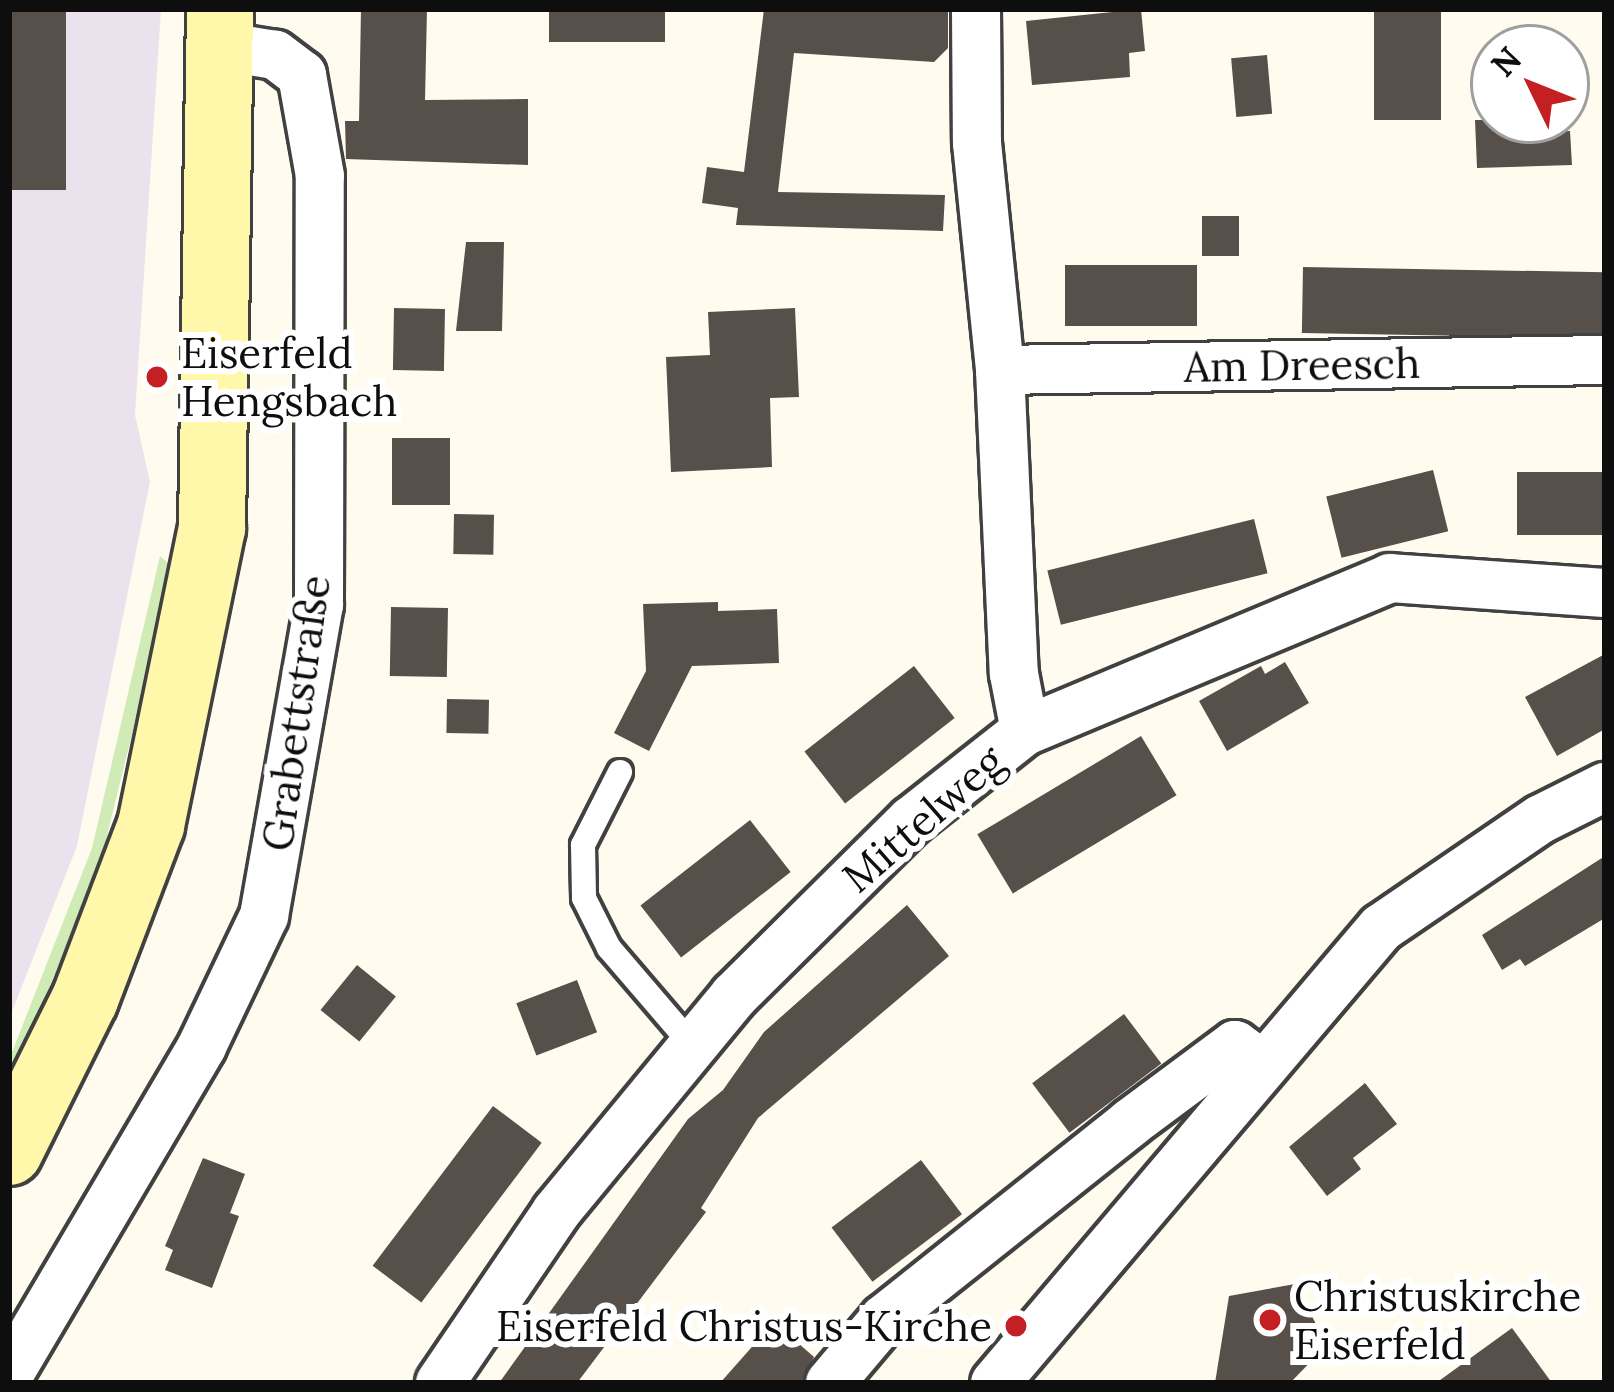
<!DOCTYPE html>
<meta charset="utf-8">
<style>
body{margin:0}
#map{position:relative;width:1614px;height:1392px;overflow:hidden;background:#fffcef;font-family:Lora,serif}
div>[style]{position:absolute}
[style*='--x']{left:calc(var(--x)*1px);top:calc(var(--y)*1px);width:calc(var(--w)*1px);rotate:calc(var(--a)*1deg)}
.industrial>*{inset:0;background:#ece2ed}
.green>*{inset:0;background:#d1ebb7}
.building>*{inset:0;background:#574f4a;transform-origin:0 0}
.roads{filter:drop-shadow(3px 0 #414141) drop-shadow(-3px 0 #414141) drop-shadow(0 3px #414141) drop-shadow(0 -3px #414141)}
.lane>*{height:24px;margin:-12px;padding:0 12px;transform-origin:12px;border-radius:12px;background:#fff}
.street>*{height:48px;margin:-24px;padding:0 24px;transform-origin:24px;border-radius:24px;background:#fff}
.secondary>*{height:66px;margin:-33px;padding:0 33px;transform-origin:33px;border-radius:33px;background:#fff8aa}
.dots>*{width:33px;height:33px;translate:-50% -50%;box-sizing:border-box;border:6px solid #fff;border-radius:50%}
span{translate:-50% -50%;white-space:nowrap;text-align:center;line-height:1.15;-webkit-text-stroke:12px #fff;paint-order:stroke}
.poi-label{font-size:42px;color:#0e0e0e}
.left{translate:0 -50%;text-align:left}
.right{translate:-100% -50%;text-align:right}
.street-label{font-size:42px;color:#0e0e0e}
.frame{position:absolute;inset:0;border:12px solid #0e0e0e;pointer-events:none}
.north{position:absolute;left:1470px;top:24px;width:120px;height:120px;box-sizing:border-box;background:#fff;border:3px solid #9f9f9f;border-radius:50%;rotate:313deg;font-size:33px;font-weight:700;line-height:48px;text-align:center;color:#0e0e0e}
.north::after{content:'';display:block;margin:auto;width:42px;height:54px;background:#c42024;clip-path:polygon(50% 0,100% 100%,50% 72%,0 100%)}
</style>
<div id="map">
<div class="industrial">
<div style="clip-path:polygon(9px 9px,161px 9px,135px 415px,150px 482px,77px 846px,9px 1019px)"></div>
</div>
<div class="green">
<div style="clip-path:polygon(160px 556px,168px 563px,151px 657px,102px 856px,9px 1088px,9px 1060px,92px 848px)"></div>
</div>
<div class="building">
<div style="left:9px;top:9px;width:57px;height:181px"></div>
<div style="clip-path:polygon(361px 9px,427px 9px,425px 100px,528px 99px,528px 165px,346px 159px,345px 121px,359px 121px)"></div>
<div style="left:549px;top:9px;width:116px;height:33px"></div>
<div style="clip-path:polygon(764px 9px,948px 9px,948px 48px,934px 62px,794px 53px,778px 192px,945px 195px,943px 231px,736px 225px,738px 208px,702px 203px,707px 167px,744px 172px)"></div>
<div style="clip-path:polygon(1141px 9px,1145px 51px,1129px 53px,1130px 77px,1032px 85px,1026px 21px)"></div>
<div style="left:1374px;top:9px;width:67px;height:111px"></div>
<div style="left:1267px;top:55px;width:59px;height:36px;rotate:85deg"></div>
<div style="clip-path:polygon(1475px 120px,1545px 120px,1546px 132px,1570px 131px,1572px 165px,1477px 168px)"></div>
<div style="left:1239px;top:216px;width:40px;height:37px;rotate:90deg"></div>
<div style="clip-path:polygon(466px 242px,504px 242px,502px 331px,456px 331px)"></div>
<div style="left:1197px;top:265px;width:61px;height:132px;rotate:90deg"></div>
<div style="left:1303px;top:267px;width:302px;height:66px;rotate:1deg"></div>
<div style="left:394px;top:308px;width:51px;height:62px;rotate:1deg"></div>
<div style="clip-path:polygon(795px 308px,799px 397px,770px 398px,772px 467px,671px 472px,666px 357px,710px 355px,708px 312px)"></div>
<div style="left:392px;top:438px;width:58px;height:67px"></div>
<div style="left:1433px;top:470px;width:63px;height:110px;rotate:76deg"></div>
<div style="left:1605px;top:472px;width:63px;height:88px;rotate:90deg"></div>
<div style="left:454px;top:514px;width:40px;height:40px;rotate:1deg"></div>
<div style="left:1254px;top:519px;width:56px;height:213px;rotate:76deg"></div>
<div style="clip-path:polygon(718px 602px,718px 611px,777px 609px,779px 663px,692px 666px,649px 751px,614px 733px,646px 671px,643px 604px)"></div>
<div style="left:391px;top:607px;width:57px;height:69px;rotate:1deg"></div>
<div style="clip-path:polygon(1605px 654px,1605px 729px,1557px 756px,1525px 697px)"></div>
<div style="clip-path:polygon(1285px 662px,1309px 703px,1227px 751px,1199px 701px,1261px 666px,1265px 674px)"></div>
<div style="left:914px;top:666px;width:66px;height:139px;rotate:52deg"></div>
<div style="left:447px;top:699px;width:42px;height:34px;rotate:1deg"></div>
<div style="left:1141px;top:736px;width:69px;height:191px;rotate:59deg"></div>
<div style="left:750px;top:820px;width:66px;height:139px;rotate:52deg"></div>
<div style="clip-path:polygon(1605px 856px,1605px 918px,1525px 966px,1520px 959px,1502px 970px,1482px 935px)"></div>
<div style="clip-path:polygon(907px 905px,949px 956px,758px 1118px,701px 1208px,706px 1212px,577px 1383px,499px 1383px,688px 1119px,723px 1090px,764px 1032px)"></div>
<div style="left:357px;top:965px;width:50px;height:58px;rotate:39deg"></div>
<div style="left:577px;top:980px;width:56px;height:65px;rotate:69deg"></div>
<div style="left:1124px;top:1014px;width:62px;height:115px;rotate:53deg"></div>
<div style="clip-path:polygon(1365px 1083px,1397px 1124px,1353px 1158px,1361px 1169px,1327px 1196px,1289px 1147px)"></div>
<div style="left:493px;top:1106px;width:61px;height:200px;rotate:37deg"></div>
<div style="clip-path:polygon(203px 1158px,245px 1174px,230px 1213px,239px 1216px,212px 1288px,165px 1270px,173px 1250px,165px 1246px)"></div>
<div style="left:921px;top:1160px;width:68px;height:112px;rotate:53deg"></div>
<div style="clip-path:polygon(1295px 1284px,1327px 1345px,1290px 1383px,1215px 1383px,1229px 1296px)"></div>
<div style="clip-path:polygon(774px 1322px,814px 1357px,802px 1383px,720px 1383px)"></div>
<div style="clip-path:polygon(1512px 1328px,1552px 1383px,1436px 1383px)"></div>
</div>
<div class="roads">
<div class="lane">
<div style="--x:620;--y:772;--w:82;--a:116.9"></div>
<div style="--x:583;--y:845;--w:53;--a:88.9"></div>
<div style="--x:584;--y:898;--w:56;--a:63.4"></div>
<div style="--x:609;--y:948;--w:129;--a:49.4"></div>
</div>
<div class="street">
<div style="--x:976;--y:9;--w:134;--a:89.6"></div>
<div style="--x:977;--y:143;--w:228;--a:84.2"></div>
<div style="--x:1000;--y:370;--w:304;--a:87.4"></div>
<div style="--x:1014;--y:674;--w:58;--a:79.1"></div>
<div style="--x:1000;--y:370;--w:605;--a:-0.95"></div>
<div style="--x:9;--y:1374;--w:381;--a:-59.5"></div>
<div style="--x:202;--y:1046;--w:144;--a:-64.5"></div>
<div style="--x:264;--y:916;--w:316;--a:-80"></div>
<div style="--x:319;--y:605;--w:429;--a:-89.9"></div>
<div style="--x:320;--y:176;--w:103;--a:-100.1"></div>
<div style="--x:302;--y:75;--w:34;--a:-143"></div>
<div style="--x:275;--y:55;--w:56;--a:-170.7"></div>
<div style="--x:440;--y:1383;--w:207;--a:-55.8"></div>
<div style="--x:556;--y:1212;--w:280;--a:-50.5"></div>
<div style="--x:734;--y:996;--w:249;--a:-44.7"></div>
<div style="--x:911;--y:821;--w:145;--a:-38.3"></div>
<div style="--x:1025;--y:731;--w:396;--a:-22.7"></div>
<div style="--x:1390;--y:578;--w:216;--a:4"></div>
<div style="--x:830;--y:1383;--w:84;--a:-49.8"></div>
<div style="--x:884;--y:1319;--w:315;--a:-38.5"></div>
<div style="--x:1130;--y:1123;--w:131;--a:-36.6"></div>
<div style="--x:1235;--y:1045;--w:31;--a:36"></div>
<div style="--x:995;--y:1383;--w:597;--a:-49.69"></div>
<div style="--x:1381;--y:928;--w:194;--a:-34.3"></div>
<div style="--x:1541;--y:819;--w:72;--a:-26.6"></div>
</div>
<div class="secondary">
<div style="--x:9;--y:1152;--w:171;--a:-63.6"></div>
<div style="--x:85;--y:999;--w:186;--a:-69.2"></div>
<div style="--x:151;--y:825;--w:303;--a:-78.4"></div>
<div style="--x:212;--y:528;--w:519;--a:-89.12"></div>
</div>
</div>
<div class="dots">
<div style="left:157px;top:377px;background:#c42024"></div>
<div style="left:1270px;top:1320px;background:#c42024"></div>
<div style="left:1016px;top:1326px;background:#c42024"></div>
</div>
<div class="poi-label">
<span class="left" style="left:181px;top:377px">Eiserfeld<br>Hengsbach</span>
<span class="left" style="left:1294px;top:1320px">Christuskirche<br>Eiserfeld</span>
<span class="right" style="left:992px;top:1326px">Eiserfeld Christus-Kirche</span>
</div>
<div class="street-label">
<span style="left:1302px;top:365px;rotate:-1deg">Am Dreesch</span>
<span style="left:296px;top:713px;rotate:-82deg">Grabettstraße</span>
<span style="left:923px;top:819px;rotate:-41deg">Mittelweg</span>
</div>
<div class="frame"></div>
<div class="north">N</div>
</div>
